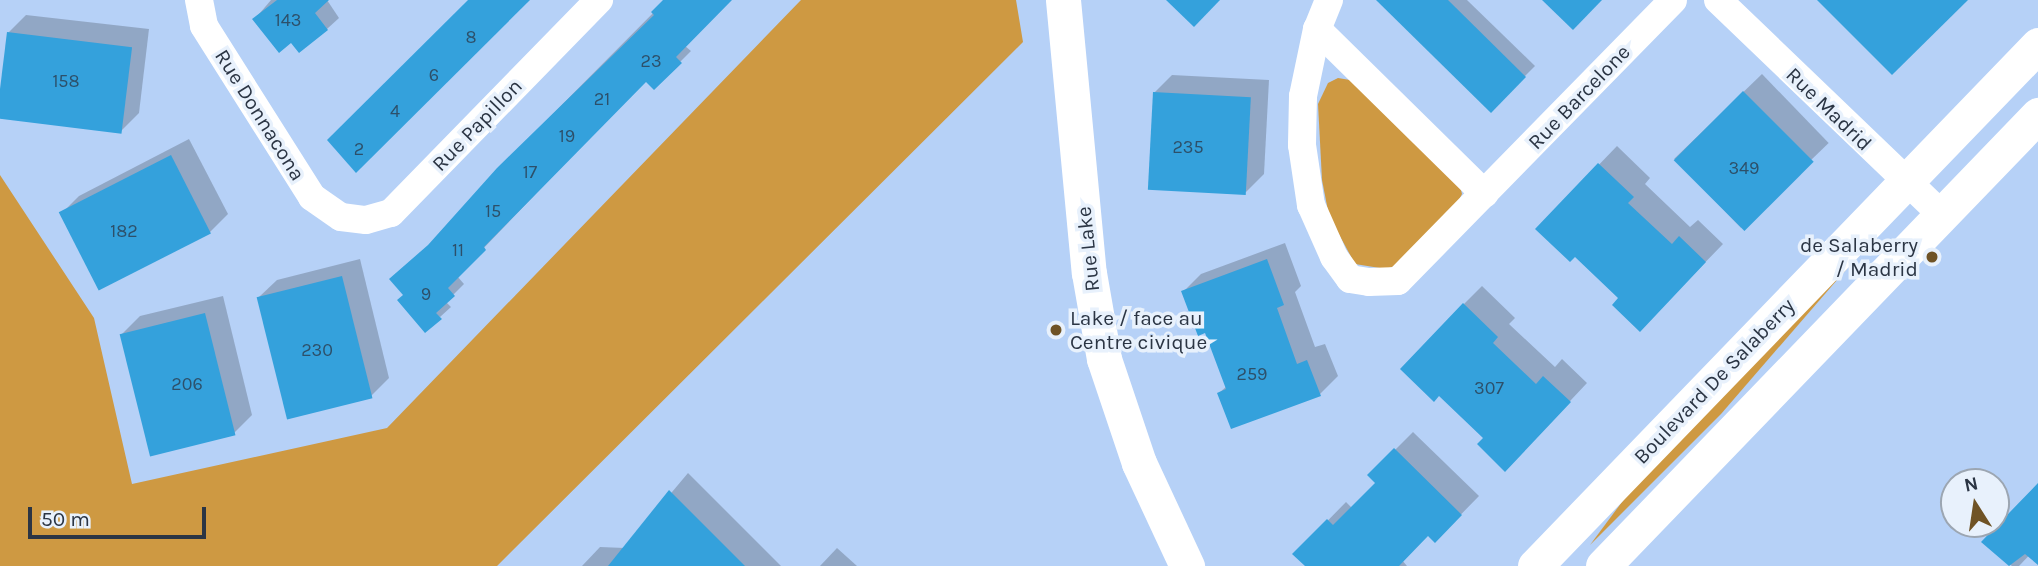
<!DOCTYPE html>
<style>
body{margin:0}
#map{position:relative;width:2038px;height:566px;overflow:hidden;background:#b6d1f7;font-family:Karla,sans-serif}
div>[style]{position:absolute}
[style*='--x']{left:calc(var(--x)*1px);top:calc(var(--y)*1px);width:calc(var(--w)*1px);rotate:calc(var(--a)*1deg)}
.green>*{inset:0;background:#ce9942}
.shadow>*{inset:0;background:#0003;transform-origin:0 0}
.building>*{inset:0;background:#34a1dc;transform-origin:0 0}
.minor>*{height:28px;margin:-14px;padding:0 14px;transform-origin:14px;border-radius:14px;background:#fff}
.tertiary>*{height:35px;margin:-17.5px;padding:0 17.5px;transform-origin:17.5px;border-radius:17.5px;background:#fff}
.dots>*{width:19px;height:19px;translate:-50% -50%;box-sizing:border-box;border:4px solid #e8f1fc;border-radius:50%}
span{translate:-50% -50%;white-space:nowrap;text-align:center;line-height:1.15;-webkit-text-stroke:7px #e8f1fc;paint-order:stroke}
.number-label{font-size:18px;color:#2d506a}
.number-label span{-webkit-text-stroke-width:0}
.street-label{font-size:21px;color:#2b3544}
.poi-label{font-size:21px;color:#2b3544}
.right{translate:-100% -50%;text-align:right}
.left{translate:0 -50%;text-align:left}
.north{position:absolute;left:1940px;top:468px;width:70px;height:70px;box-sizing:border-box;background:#e8f1fc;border:2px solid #9ca6b2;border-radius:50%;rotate:348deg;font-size:19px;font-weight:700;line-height:28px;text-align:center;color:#2b3544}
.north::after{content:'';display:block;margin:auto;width:24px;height:32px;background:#6f5326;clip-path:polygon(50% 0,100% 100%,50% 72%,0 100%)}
.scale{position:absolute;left:28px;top:507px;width:178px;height:32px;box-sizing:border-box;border:4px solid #2b3544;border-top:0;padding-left:9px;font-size:21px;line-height:24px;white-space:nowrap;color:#2b3544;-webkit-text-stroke:5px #e8f1fc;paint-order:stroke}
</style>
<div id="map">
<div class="green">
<div style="clip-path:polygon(801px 0,1016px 0,1023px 42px,497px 566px,0 566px,0 175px,94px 318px,132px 484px,387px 428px)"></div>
<div style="clip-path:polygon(1338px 78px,1350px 80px,1459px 182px,1462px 194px,1457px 204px,1398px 265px,1386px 269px,1355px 264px,1329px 216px,1322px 180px,1318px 104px,1328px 83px)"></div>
<div style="clip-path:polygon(1847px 263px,1850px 265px,1721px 414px,1590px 545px,1642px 475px)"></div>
</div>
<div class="shadow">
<div style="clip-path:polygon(271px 0,327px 0,339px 18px,327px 29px,292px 41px,254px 20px)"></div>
<div style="clip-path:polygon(666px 0,730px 0,685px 46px,691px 51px,654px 88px,646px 79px,457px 276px,464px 284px,446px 302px,451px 307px,440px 317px,405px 295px,435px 240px,498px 169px)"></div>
<div style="clip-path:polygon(1379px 0,1467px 0,1535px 66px,1491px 110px)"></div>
<div style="clip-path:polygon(26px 15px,149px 29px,139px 113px,121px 131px,0 118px,8px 33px)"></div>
<div style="left:1762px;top:74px;width:96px;height:122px;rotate:46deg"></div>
<div style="clip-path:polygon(1172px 75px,1269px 80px,1264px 174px,1246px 192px,1154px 93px)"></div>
<div style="clip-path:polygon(189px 139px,228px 214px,210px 232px,61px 214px,79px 196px)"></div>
<div style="clip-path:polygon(1617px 146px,1650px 178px,1645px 184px,1690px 227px,1698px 220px,1723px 244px,1658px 311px,1621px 298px,1575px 255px,1537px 229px)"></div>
<div style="clip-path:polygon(1285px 243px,1301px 286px,1295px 292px,1315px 347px,1325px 344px,1338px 376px,1320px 394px,1219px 393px,1227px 386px,1206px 331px,1183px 292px,1201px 274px)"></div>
<div style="clip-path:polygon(360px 259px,389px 378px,371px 396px,259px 297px,277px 280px)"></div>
<div style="clip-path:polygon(1482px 286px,1515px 318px,1509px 324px,1555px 367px,1562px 359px,1587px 383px,1523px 451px,1485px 438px,1464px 304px)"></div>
<div style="clip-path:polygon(223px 296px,252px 415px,234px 433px,122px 334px,140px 316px)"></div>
<div style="clip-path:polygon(1413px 432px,1479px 496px,1435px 541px,1428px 534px,1402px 560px,1407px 566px,1307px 566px,1295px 554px,1346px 502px,1352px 508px,1377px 483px,1370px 475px)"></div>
<div style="clip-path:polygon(688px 473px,781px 566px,582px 566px,600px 547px,625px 548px)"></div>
<div style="clip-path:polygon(2038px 485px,2038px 546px,2019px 566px,2012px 566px,1983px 542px)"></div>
<div style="clip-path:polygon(837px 548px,857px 566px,820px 566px)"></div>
</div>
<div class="building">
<div style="clip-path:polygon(277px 0,329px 0,315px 13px,328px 30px,299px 53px,291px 43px,279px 53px,252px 19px)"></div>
<div style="clip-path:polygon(468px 0,530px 0,356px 173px,327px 140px)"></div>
<div style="clip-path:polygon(663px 0,732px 0,676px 57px,682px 63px,654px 90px,646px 82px,484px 247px,486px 250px,448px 288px,455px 296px,436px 313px,442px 319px,425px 333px,397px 300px,403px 295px,389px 279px,428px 245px,497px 168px,654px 15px,651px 12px)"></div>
<div style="clip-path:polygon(1166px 0,1220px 0,1194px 27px)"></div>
<div style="clip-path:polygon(1376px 0,1448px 0,1526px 77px,1491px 113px)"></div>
<div style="clip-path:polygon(1542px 0,1602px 0,1573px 30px)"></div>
<div style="clip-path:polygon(1817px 0,1968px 0,1892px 75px)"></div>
<div style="left:7px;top:32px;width:126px;height:87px;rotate:7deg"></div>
<div style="left:1743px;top:91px;width:100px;height:98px;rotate:45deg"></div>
<div style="left:1153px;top:92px;width:98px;height:98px;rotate:3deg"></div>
<div style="left:171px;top:155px;width:88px;height:126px;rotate:63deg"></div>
<div style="clip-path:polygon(1598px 163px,1634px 197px,1628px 203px,1672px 244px,1679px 236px,1706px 262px,1640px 332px,1612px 305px,1618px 298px,1575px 257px,1570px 262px,1535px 229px)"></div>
<div style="clip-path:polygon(1267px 259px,1284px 305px,1277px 308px,1297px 364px,1307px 360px,1321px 396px,1231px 429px,1217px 393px,1226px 389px,1205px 333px,1198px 336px,1181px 291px)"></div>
<div style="left:342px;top:276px;width:126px;height:88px;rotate:76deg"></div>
<div style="clip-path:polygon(1463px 303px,1498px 337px,1493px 343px,1536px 384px,1543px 376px,1571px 402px,1505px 472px,1477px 444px,1483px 438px,1439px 396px,1434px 402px,1400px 369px)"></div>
<div style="left:205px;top:313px;width:126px;height:88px;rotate:76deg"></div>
<div style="clip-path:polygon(1394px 448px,1462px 515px,1435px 543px,1428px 536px,1399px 566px,1305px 566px,1292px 554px,1327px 519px,1333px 525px,1375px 483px,1367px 475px)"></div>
<div style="clip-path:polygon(2038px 483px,2038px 565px,2025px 554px,2009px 566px,1981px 542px)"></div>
<div style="clip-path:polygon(669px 490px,745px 566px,608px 566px)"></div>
</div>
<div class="minor">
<div style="--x:199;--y:0;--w:26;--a:79"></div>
<div style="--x:204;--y:26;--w:202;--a:57.7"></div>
<div style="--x:312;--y:197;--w:35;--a:35"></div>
<div style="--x:341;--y:217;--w:25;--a:7"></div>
<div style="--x:366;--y:220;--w:26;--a:-16"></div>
<div style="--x:391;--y:213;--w:298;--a:-45.7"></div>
<div style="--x:1329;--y:0;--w:31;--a:112"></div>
<div style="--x:1317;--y:29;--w:68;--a:101.8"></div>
<div style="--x:1303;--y:96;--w:49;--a:91.2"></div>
<div style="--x:1302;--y:145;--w:61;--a:81.5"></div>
<div style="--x:1311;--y:205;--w:57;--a:66.1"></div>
<div style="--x:1334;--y:257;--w:27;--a:54"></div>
<div style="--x:1350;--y:279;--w:19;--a:9"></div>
<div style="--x:1369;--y:282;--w:29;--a:-2"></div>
<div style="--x:1398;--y:281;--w:393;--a:-45.6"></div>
<div style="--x:1718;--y:0;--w:310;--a:43.8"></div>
<div style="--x:1317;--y:29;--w:235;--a:44.5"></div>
</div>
<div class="tertiary">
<div style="--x:1063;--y:0;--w:274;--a:84.6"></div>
<div style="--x:1089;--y:273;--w:87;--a:80.1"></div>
<div style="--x:1104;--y:359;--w:110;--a:71.4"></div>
<div style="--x:1139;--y:463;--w:114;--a:65"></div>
<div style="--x:1535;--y:566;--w:724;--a:-46.01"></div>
<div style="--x:1603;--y:566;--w:627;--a:-46.03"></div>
</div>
<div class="dots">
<div style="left:1932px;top:257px;background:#6f5326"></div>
<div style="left:1056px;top:330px;background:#6f5326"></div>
</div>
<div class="number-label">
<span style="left:288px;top:20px">143</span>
<span style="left:471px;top:37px">8</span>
<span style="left:651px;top:61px">23</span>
<span style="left:434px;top:75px">6</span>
<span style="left:66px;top:81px">158</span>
<span style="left:602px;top:99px">21</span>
<span style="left:395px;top:111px">4</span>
<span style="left:567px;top:136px">19</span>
<span style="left:1188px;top:147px">235</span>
<span style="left:359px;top:149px">2</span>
<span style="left:1744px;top:168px">349</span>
<span style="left:530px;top:172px">17</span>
<span style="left:493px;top:211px">15</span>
<span style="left:124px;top:231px">182</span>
<span style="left:458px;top:250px">11</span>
<span style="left:426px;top:294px">9</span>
<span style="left:317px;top:350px">230</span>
<span style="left:1252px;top:374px">259</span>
<span style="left:187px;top:384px">206</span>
<span style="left:1489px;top:388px">307</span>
</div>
<div class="street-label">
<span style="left:1579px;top:97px;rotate:-46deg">Rue Barcelone</span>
<span style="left:1829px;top:109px;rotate:44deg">Rue Madrid</span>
<span style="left:260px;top:115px;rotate:58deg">Rue Donnacona</span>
<span style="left:477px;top:125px;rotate:-46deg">Rue Papillon</span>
<span style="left:1088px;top:249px;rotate:-96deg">Rue Lake</span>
<span style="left:1714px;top:381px;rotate:-46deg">Boulevard De Salaberry</span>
</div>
<div class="poi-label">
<span class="right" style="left:1918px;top:257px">de Salaberry<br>/ Madrid</span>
<span class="left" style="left:1070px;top:330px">Lake / face au<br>Centre civique</span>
</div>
<div class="north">N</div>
<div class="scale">50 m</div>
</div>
